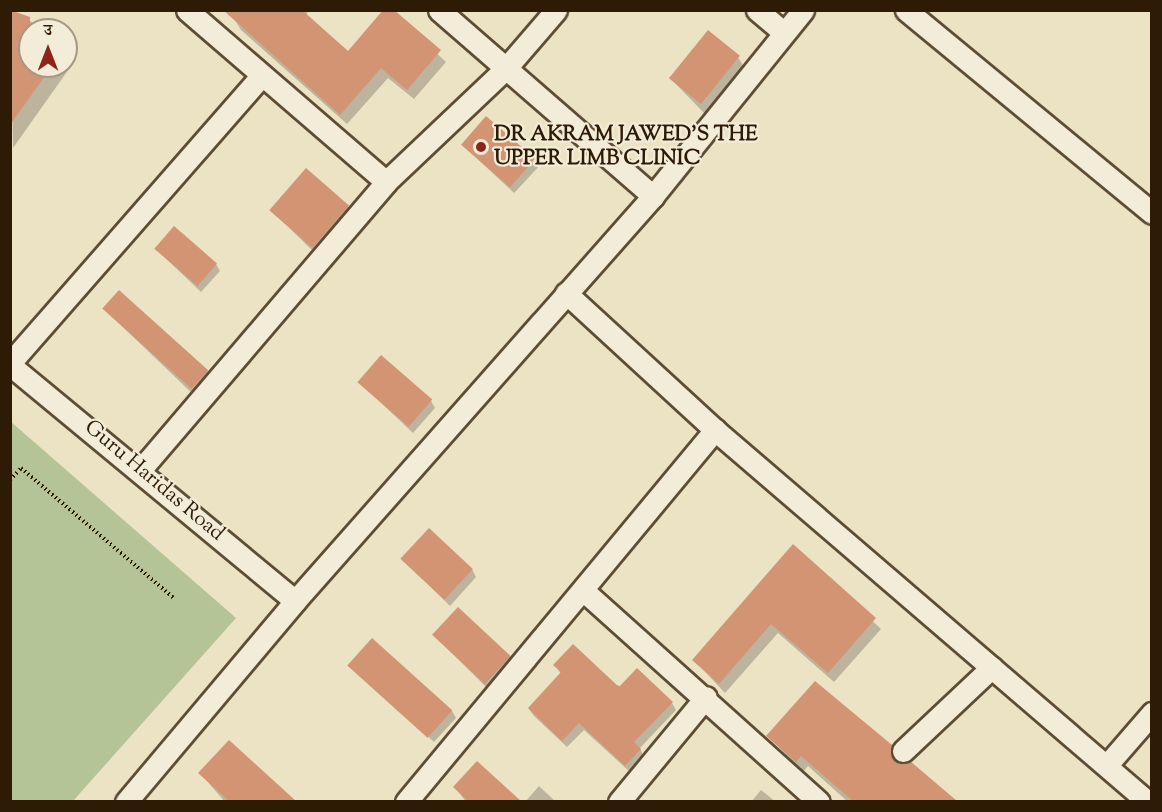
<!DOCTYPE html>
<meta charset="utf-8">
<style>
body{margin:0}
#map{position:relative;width:1162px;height:812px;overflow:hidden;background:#ece2c4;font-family:"Sorts Mill Goudy","Noto Serif Devanagari",serif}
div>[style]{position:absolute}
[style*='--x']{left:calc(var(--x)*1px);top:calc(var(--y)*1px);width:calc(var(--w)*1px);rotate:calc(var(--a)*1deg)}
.green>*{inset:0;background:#b5c496}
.shadow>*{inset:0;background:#0003;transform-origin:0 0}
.building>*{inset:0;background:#d29473;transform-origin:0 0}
.path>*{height:4px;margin-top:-2px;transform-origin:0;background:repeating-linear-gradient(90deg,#2e1b05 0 1.5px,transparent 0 4.5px)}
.roads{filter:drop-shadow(2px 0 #5e4d35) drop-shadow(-2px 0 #5e4d35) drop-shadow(0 2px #5e4d35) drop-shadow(0 -2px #5e4d35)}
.minor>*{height:21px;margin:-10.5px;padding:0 10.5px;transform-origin:10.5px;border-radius:10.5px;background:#f3ecd9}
.dots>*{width:16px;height:16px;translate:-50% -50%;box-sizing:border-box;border:3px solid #f3ecd9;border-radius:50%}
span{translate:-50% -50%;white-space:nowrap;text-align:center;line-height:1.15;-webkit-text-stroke:4.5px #f3ecd9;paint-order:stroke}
.poi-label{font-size:21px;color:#2e1b05;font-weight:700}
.left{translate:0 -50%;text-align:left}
.street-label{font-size:21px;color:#2e1b05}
.frame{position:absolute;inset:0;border:12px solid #2e1b05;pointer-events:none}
.north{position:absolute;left:18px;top:18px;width:60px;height:60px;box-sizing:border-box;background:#f3ecd9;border:2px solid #a49884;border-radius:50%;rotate:0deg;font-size:16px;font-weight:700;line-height:24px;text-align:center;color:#2e1b05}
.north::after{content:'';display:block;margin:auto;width:21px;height:27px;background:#8f2418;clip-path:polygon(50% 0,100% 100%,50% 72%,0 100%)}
</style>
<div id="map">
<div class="green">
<div style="clip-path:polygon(10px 421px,236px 618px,73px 801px,11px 801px)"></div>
</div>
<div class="shadow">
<div style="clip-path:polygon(10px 10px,46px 30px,30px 30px,30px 66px,66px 66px,66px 44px,76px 59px,13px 148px)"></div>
<div style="clip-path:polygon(244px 10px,309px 10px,306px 15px,349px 53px,391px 10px,446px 62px,414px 99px,388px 78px,347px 124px,241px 30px,235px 20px)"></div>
<div style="clip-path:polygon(738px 57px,745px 69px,705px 114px,669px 77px)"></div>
<div style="left:486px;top:119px;width:71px;height:35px;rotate:43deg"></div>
<div style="clip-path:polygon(348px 207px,354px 218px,320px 258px,271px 210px)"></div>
<div style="clip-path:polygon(156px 249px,216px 264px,220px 271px,201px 292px)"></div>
<div style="clip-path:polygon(104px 309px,207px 371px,212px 379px,196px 397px)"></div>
<div style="clip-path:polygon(359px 382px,431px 401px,435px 408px,413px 433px)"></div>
<div style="clip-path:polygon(793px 546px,881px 629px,834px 682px,778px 633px,725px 693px,694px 660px)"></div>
<div style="clip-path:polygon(403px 559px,472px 569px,476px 577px,450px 606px)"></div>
<div style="clip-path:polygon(434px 635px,510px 657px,516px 668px,493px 694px)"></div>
<div style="clip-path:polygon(349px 665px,452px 711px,456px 718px,434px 742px)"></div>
<div style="clip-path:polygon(555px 665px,672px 703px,676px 710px,640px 748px,644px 757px,630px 772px,584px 730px,567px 747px,534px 716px,529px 709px,561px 674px)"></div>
<div style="clip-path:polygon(768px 736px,891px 746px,898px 762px,910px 763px,958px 802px,848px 802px,808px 766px,803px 772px)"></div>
<div style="clip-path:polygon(200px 773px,289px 797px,292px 802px,225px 802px)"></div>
<div style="clip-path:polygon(539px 786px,556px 802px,525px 802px)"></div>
<div style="clip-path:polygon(455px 787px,514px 797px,517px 802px,466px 802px)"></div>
<div style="clip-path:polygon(761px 790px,776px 802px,751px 802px)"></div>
</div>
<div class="building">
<div style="clip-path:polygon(10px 10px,30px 17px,30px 66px,52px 66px,10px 125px)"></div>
<div style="clip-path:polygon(223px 10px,302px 10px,348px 51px,383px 10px,394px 10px,441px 50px,407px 90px,381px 68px,340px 115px)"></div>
<div style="left:708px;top:30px;width:41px;height:62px;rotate:39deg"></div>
<div style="left:486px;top:116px;width:65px;height:38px;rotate:41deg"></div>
<div style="left:306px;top:168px;width:57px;height:56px;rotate:41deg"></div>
<div style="left:174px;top:226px;width:57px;height:30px;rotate:41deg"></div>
<div style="left:119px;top:290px;width:120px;height:25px;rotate:42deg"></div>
<div style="left:381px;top:355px;width:68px;height:36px;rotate:41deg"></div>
<div style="left:429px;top:528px;width:60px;height:42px;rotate:43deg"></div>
<div style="clip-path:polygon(793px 544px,876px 618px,828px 673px,771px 624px,719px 684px,692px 660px)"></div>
<div style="left:458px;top:607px;width:72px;height:38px;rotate:43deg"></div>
<div style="left:372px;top:638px;width:108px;height:37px;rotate:42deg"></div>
<div style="clip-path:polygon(573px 644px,619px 687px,637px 668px,673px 702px,634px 742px,641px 749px,625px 766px,579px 723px,562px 741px,528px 708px,561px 672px,553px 665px)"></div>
<div style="clip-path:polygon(815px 681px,892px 745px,894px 760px,910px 761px,957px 801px,853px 801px,801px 756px,796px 762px,766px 736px)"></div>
<div style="clip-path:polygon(229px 740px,296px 801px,229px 801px,198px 773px)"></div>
<div style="clip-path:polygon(477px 761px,521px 801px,468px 801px,453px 787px)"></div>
</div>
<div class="path">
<div style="--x:10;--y:480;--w:16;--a:-47"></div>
<div style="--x:21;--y:468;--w:201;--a:40.4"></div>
</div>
<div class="roads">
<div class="minor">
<div style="--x:187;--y:10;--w:263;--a:40.8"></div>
<div style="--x:439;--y:10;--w:284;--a:41"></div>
<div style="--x:757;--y:10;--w:35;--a:40"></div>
<div style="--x:906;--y:10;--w:319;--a:39.5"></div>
<div style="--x:566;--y:293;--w:202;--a:42.6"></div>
<div style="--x:715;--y:430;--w:571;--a:40.67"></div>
<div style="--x:10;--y:363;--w:381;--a:-48.8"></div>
<div style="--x:10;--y:365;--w:370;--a:39.6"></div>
<div style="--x:142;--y:468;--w:376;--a:-49.5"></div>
<div style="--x:386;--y:182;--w:167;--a:-43.5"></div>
<div style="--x:507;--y:67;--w:75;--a:-49.3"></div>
<div style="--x:585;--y:592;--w:314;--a:41.9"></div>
<div style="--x:903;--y:751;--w:122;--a:-43.3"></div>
<div style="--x:1107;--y:765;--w:69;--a:-49.1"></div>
<div style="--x:126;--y:802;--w:263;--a:-49.9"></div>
<div style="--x:295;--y:601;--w:541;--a:-48.52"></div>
<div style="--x:653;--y:196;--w:239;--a:-51.1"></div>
<div style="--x:406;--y:802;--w:484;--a:-50.3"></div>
<div style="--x:619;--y:802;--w:136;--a:-50.4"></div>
</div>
</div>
<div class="dots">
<div style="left:481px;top:147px;background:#8f2418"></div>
</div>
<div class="poi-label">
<span class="left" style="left:494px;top:147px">DR AKRAM JAWED'S THE<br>UPPER LIMB CLINIC</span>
</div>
<div class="street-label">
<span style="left:154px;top:481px;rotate:40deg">Guru Haridas Road</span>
</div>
<div class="frame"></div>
<div class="north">उ</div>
</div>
